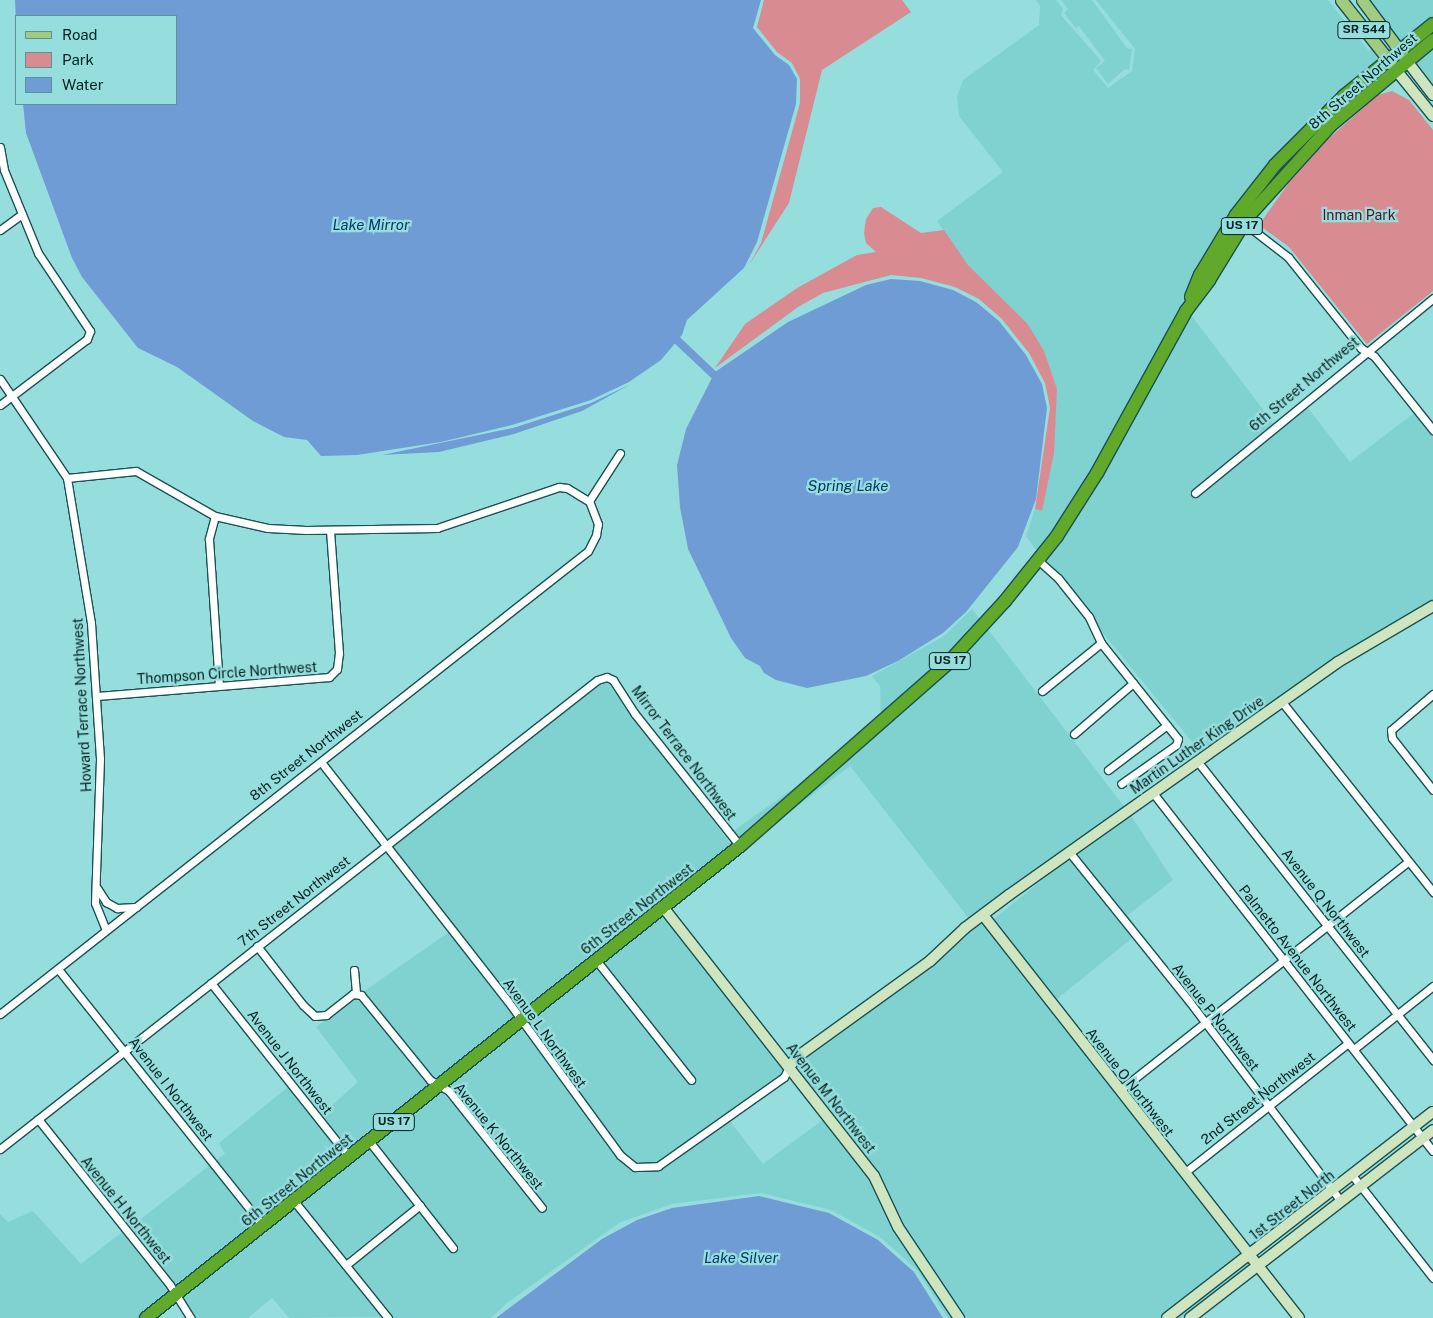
<!DOCTYPE html>
<style>
body{margin:0}
#map{position:relative;width:1433px;height:1318px;overflow:hidden;background:#96dedd;font-family:"Public Sans",sans-serif}
div>[style]{position:absolute}
[style*='--x']{left:calc(var(--x)*1px);top:calc(var(--y)*1px);width:calc(var(--w)*1px);rotate:calc(var(--a)*1deg)}
.built>*{inset:0;background:#80d2d1;transform-origin:0 0}
.green>*{inset:0;background:#d88b90}
.water>*{inset:0;background:#709cd6}
.canal>*{height:8px;margin:-4px;padding:0 4px;transform-origin:4px;border-radius:4px;background:#709cd6}
.roads{filter:drop-shadow(1px 0 #1a5252) drop-shadow(-1px 0 #1a5252) drop-shadow(0 1px #1a5252) drop-shadow(0 -1px #1a5252)}
.street>*{height:7px;margin:-3.5px;padding:0 3.5px;transform-origin:3.5px;border-radius:3.5px;background:#fff}
.secondary>*{height:10px;margin:-5px;padding:0 5px;transform-origin:5px;border-radius:5px;background:#cfe5bf}
.primary>*{height:11px;margin:-5.5px;padding:0 5.5px;transform-origin:5.5px;border-radius:5.5px;background:#a0cb80}
.highway>*{height:12px;margin:-6px;padding:0 6px;transform-origin:6px;border-radius:6px;background:#60a92b}
span{translate:-50% -50%;white-space:nowrap;text-align:center;line-height:1.15;-webkit-text-stroke:4.5px #96dedd;paint-order:stroke}
.shield-label span{padding:1px 4px;background:#96dedd;border:1px solid;border-radius:4px;-webkit-text-stroke-width:0}
.shield-label{font-size:12px;color:#032121;font-weight:700}
.street-label{font-size:14px;color:#032121}
.park-label{font-size:14px;color:#58111e}
.water-label{font-size:15px;color:#09376c;font-style:italic}
.legend{position:absolute;left:15px;top:15px;width:162px;height:90px;box-sizing:border-box;background:#96dedd;border:1px solid #5b9292;margin:0;padding:6px 9px;list-style:none;font-size:15px;color:#032121}
.legend li{display:flex;align-items:center;gap:10px;height:25px}
.legend b{width:25px;border:1px solid #5b9292}
</style>
<div id="map">
<div class="built">
<div style="clip-path:polygon(1036px 0,1056px 0,1063px 9px,1061px 15px,1101px 61px,1093px 70px,1108px 88px,1132px 71px,1135px 49px,1096px 0,1328px 0,1369px 51px,1372px 48px,1382px 60px,1331px 102px,1196px 273px,1183px 309px,1093px 471px,1039px 554px,1026px 536px,1035px 509px,1041px 511px,1057px 389px,1027px 323px,968px 265px,937px 221px,1003px 172px,959px 116px,957px 97px,963px 80px,1039px 25px,1040px 6px)"></div>
<div style="clip-path:polygon(1061px 0,1092px 0,1127px 48px,1132px 49px,1129px 70px,1125px 69px,1108px 84px,1096px 68px,1105px 61px,1079px 26px,1076px 28px,1064px 13px,1068px 9px)"></div>
<div style="clip-path:polygon(1369px 0,1433px 0,1433px 20px,1401px 45px)"></div>
<div style="clip-path:polygon(1433px 45px,1433px 89px,1413px 62px)"></div>
<div style="clip-path:polygon(1202px 296px,1191px 315px,1274px 424px,1189px 493px,1194px 498px,1307px 407px,1350px 462px,1414px 413px,1433px 437px,1433px 602px,1202px 754px,1097px 626px,1093px 614px,1062px 575px,1044px 560px)"></div>
<div style="clip-path:polygon(972px 609px,982px 622px,881px 717px,880px 686px,872px 676px,944px 636px)"></div>
<div style="clip-path:polygon(987px 628px,1126px 809px,970px 920px,850px 766px,715px 870px)"></div>
<div style="clip-path:polygon(606px 681px,733px 847px,522px 1015px,391px 844px,594px 686px)"></div>
<div style="clip-path:polygon(839px 756px,740px 842px,732px 832px)"></div>
<div style="clip-path:polygon(1130px 814px,1173px 880px,1128px 915px,1140px 933px,1076px 853px)"></div>
<div style="left:1069px;top:858px;width:102px;height:98px;rotate:51deg"></div>
<div style="clip-path:polygon(662px 912px,784px 1069px,781px 1075px,657px 1163px,649px 1164px,637px 1163px,623px 1152px,526px 1021px,596px 966px,691px 1085px,696px 1080px,602px 960px)"></div>
<div style="clip-path:polygon(982px 920px,1243px 1256px,1161px 1318px,964px 1318px,905px 1231px,878px 1174px,794px 1067px)"></div>
<div style="clip-path:polygon(449px 932px,516px 1020px,440px 1080px,432px 1077px,363px 992px)"></div>
<div style="clip-path:polygon(354px 999px,361px 1002px,426px 1083px,433px 1086px,350px 1152px,321px 1115px,358px 1082px,316px 1027px)"></div>
<div style="clip-path:polygon(520px 1026px,616px 1158px,634px 1171px,660px 1169px,729px 1120px,763px 1164px,824px 1119px,871px 1178px,894px 1229px,954px 1318px,948px 1318px,917px 1270px,880px 1237px,831px 1210px,761px 1193px,672px 1204px,619px 1223px,507px 1303px,491px 1318px,393px 1318px,351px 1265px,419px 1210px,452px 1253px,459px 1248px,375px 1141px,440px 1090px,463px 1114px,541px 1213px,548px 1208px,446px 1084px)"></div>
<div style="clip-path:polygon(288px 1087px,344px 1157px,264px 1220px,216px 1160px,225px 1154px,219px 1143px)"></div>
<div style="left:368px;top:1147px;width:74px;height:87px;rotate:52deg"></div>
<div style="left:210px;top:1165px;width:77px;height:102px;rotate:52deg"></div>
<div style="clip-path:polygon(293px 1206px,382px 1317px,289px 1318px,272px 1298px,248px 1318px,197px 1318px,181px 1295px)"></div>
<div style="clip-path:polygon(33px 1211px,81px 1264px,122px 1232px,171px 1294px,140px 1318px,0 1318px,0 1214px,8px 1222px)"></div>
<div style="clip-path:polygon(1248px 1262px,1251px 1265px,1185px 1318px,1174px 1318px)"></div>
</div>
<div class="green">
<div style="clip-path:polygon(764px 0,902px 0,911px 12px,822px 70px,789px 203px,749px 265px,761px 243px,800px 103px,800px 79px,792px 63px,777px 52px,757px 27px)"></div>
<div style="clip-path:polygon(1392px 91px,1409px 100px,1433px 130px,1433px 291px,1367px 344px,1289px 247px,1259px 225px,1288px 184px,1328px 139px,1378px 95px)"></div>
<div style="clip-path:polygon(881px 207px,921px 233px,944px 230px,968px 265px,1027px 323px,1044px 351px,1057px 389px,1054px 453px,1042px 511px,1035px 509px,1050px 408px,1045px 383px,1029px 353px,1002px 319px,979px 299px,955px 287px,921px 278px,891px 275px,823px 293px,798px 307px,715px 368px,745px 324px,797px 288px,857px 255px,876px 252px,866px 243px,864px 233px,866px 219px,873px 208px)"></div>
</div>
<div class="water">
<div style="clip-path:polygon(15px 0,761px 0,753px 28px,775px 55px,789px 65px,797px 79px,796px 104px,757px 242px,744px 268px,687px 320px,682px 335px,661px 360px,629px 382px,591px 400px,512px 425px,441px 442px,357px 455px,321px 456px,307px 440px,284px 437px,253px 421px,177px 367px,138px 348px,82px 277px,72px 258px,26px 133px,23px 104px,176px 104px,176px 16px,16px 16px,16px 25px)"></div>
<div style="clip-path:polygon(891px 279px,920px 281px,953px 290px,976px 302px,999px 321px,1026px 355px,1042px 384px,1047px 408px,1036px 499px,1018px 547px,966px 612px,943px 633px,898px 661px,866px 676px,807px 688px,776px 680px,764px 673px,760px 666px,745px 658px,731px 638px,688px 549px,680px 507px,677px 465px,686px 429px,715px 372px,788px 322px,866px 285px)"></div>
<div style="clip-path:polygon(631px 384px,582px 411px,514px 434px,439px 452px,382px 455px,513px 428px,591px 403px)"></div>
<div style="clip-path:polygon(759px 1196px,829px 1213px,878px 1240px,914px 1272px,943px 1318px,496px 1318px,602px 1239px,637px 1220px,672px 1208px)"></div>
</div>
<div class="canal">
<div style="--x:678;--y:341;--w:50;--a:43.4"></div>
</div>
<div class="roads">
<div class="street">
<div style="--x:0;--y:147;--w:23;--a:80"></div>
<div style="--x:4;--y:170;--w:90;--a:67.7"></div>
<div style="--x:38;--y:253;--w:94;--a:56.3"></div>
<div style="--x:90;--y:331;--w:9;--a:111"></div>
<div style="--x:87;--y:339;--w:109;--a:142.8"></div>
<div style="--x:1244;--y:223;--w:56;--a:37.7"></div>
<div style="--x:1288;--y:257;--w:117;--a:51.3"></div>
<div style="--x:1361;--y:348;--w:15;--a:32"></div>
<div style="--x:1374;--y:356;--w:95;--a:51.4"></div>
<div style="--x:0;--y:230;--w:27;--a:-36"></div>
<div style="--x:0;--y:379;--w:120;--a:55.9"></div>
<div style="--x:67;--y:478;--w:147;--a:80.6"></div>
<div style="--x:91;--y:623;--w:136;--a:86.2"></div>
<div style="--x:100;--y:759;--w:144;--a:92"></div>
<div style="--x:95;--y:903;--w:29;--a:68"></div>
<div style="--x:67;--y:478;--w:69;--a:-5.8"></div>
<div style="--x:136;--y:471;--w:91;--a:29.7"></div>
<div style="--x:215;--y:516;--w:54;--a:12.8"></div>
<div style="--x:268;--y:528;--w:38;--a:3"></div>
<div style="--x:306;--y:530;--w:131;--a:-0.9"></div>
<div style="--x:437;--y:528;--w:129;--a:-18.6"></div>
<div style="--x:559;--y:487;--w:8;--a:7"></div>
<div style="--x:567;--y:488;--w:26;--a:31"></div>
<div style="--x:1195;--y:493;--w:308;--a:-39.3"></div>
<div style="--x:589;--y:501;--w:57;--a:-57.1"></div>
<div style="--x:215;--y:516;--w:24;--a:105"></div>
<div style="--x:209;--y:539;--w:146;--a:86.1"></div>
<div style="--x:1039;--y:561;--w:25;--a:42"></div>
<div style="--x:1058;--y:578;--w:50;--a:51.5"></div>
<div style="--x:1089;--y:617;--w:29;--a:65"></div>
<div style="--x:1101;--y:643;--w:123;--a:51.3"></div>
<div style="--x:1178;--y:739;--w:6;--a:108"></div>
<div style="--x:1176;--y:745;--w:67;--a:144.7"></div>
<div style="--x:1042;--y:691;--w:76;--a:-39.1"></div>
<div style="--x:1433;--y:694;--w:55;--a:139.4"></div>
<div style="--x:1391;--y:730;--w:8;--a:83"></div>
<div style="--x:1392;--y:738;--w:66;--a:51.7"></div>
<div style="--x:97;--y:696;--w:233;--a:-4.7"></div>
<div style="--x:329;--y:677;--w:11;--a:-45"></div>
<div style="--x:337;--y:669;--w:16;--a:-83"></div>
<div style="--x:339;--y:653;--w:123;--a:-94.2"></div>
<div style="--x:1282;--y:702;--w:243;--a:51.5"></div>
<div style="--x:1074;--y:734;--w:78;--a:-40.8"></div>
<div style="--x:321;--y:762;--w:302;--a:52"></div>
<div style="--x:507;--y:1000;--w:192;--a:53.9"></div>
<div style="--x:620;--y:1155;--w:19;--a:39"></div>
<div style="--x:635;--y:1167;--w:23;--a:-2"></div>
<div style="--x:658;--y:1166;--w:154;--a:-35.2"></div>
<div style="--x:784;--y:1077;--w:11;--a:-63"></div>
<div style="--x:1198;--y:762;--w:380;--a:51.7"></div>
<div style="--x:1108;--y:770;--w:74;--a:-37.3"></div>
<div style="--x:1153;--y:793;--w:454;--a:52"></div>
<div style="--x:1070;--y:853;--w:190;--a:51.2"></div>
<div style="--x:1189;--y:1001;--w:250;--a:52.8"></div>
<div style="--x:97;--y:888;--w:17;--a:57"></div>
<div style="--x:106;--y:902;--w:13;--a:29"></div>
<div style="--x:117;--y:908;--w:19;--a:-3"></div>
<div style="--x:257;--y:946;--w:75;--a:52.1"></div>
<div style="--x:303;--y:1005;--w:16;--a:43"></div>
<div style="--x:315;--y:1016;--w:11;--a:-5"></div>
<div style="--x:326;--y:1015;--w:34;--a:-38"></div>
<div style="--x:353;--y:994;--w:8;--a:7"></div>
<div style="--x:361;--y:995;--w:109;--a:50.9"></div>
<div style="--x:430;--y:1080;--w:22;--a:30"></div>
<div style="--x:449;--y:1091;--w:149;--a:51.5"></div>
<div style="--x:596;--y:960;--w:153;--a:51.6"></div>
<div style="--x:58;--y:969;--w:329;--a:51.4"></div>
<div style="--x:354;--y:970;--w:24;--a:85"></div>
<div style="--x:211;--y:983;--w:222;--a:51.6"></div>
<div style="--x:0;--y:1014;--w:748;--a:-38.22"></div>
<div style="--x:588;--y:551;--w:18;--a:-63"></div>
<div style="--x:596;--y:535;--w:11;--a:-80"></div>
<div style="--x:598;--y:524;--w:25;--a:-111"></div>
<div style="--x:1354;--y:1049;--w:101;--a:-38.6"></div>
<div style="--x:1120;--y:1090;--w:367;--a:-38.4"></div>
<div style="--x:38;--y:1119;--w:212;--a:51.5"></div>
<div style="--x:170;--y:1285;--w:39;--a:58"></div>
<div style="--x:369;--y:1141;--w:136;--a:51.9"></div>
<div style="--x:0;--y:1149;--w:759;--a:-38.15"></div>
<div style="--x:597;--y:680;--w:10;--a:-17"></div>
<div style="--x:607;--y:677;--w:7;--a:27"></div>
<div style="--x:613;--y:680;--w:40;--a:57.1"></div>
<div style="--x:635;--y:714;--w:169;--a:51.5"></div>
<div style="--x:1184;--y:1173;--w:209;--a:-38.4"></div>
<div style="--x:1352;--y:1175;--w:131;--a:51.8"></div>
<div style="--x:294;--y:1201;--w:150;--a:51.2"></div>
<div style="--x:346;--y:1265;--w:95;--a:-39"></div>
</div>
<div class="secondary">
<div style="--x:1407;--y:61;--w:43;--a:52.6"></div>
<div style="--x:1396;--y:70;--w:59;--a:51.2"></div>
<div style="--x:663;--y:907;--w:342;--a:51.9"></div>
<div style="--x:874;--y:1176;--w:56;--a:64.8"></div>
<div style="--x:898;--y:1227;--w:110;--a:56.2"></div>
<div style="--x:983;--y:915;--w:512;--a:51.9"></div>
<div style="--x:789;--y:1067;--w:13;--a:-51"></div>
<div style="--x:797;--y:1057;--w:164;--a:-35.8"></div>
<div style="--x:930;--y:961;--w:48;--a:-43.3"></div>
<div style="--x:965;--y:928;--w:55;--a:-36.9"></div>
<div style="--x:1009;--y:895;--w:403;--a:-35.3"></div>
<div style="--x:1338;--y:662;--w:110;--a:-30.5"></div>
<div style="--x:1167;--y:1318;--w:336;--a:-37.8"></div>
<div style="--x:1190;--y:1318;--w:307;--a:-37.7"></div>
</div>
<div class="primary">
<div style="--x:1341;--y:0;--w:85;--a:51.7"></div>
<div style="--x:1362;--y:0;--w:72;--a:53.4"></div>
</div>
<div class="highway">
<div style="--x:1191;--y:297;--w:24;--a:-68"></div>
<div style="--x:1200;--y:275;--w:70;--a:-59"></div>
<div style="--x:1236;--y:215;--w:63;--a:-52"></div>
<div style="--x:1275;--y:165;--w:98;--a:-45"></div>
<div style="--x:1344;--y:96;--w:114;--a:-39"></div>
<div style="--x:146;--y:1318;--w:759;--a:-38.47"></div>
<div style="--x:740;--y:846;--w:276;--a:-41.3"></div>
<div style="--x:947;--y:664;--w:86;--a:-47.4"></div>
<div style="--x:1005;--y:601;--w:83;--a:-51.3"></div>
<div style="--x:1057;--y:536;--w:75;--a:-57.6"></div>
<div style="--x:1097;--y:473;--w:185;--a:-61.2"></div>
<div style="--x:1186;--y:311;--w:39;--a:-53"></div>
<div style="--x:1209;--y:280;--w:73;--a:-58.5"></div>
<div style="--x:1247;--y:218;--w:125;--a:-47.9"></div>
<div style="--x:1331;--y:125;--w:133;--a:-39.8"></div>
</div>
</div>
<div class="shield-label">
<span style="left:1364px;top:30px">SR 544</span>
<span style="left:1242px;top:226px">US 17</span>
<span style="left:950px;top:661px">US 17</span>
<span style="left:394px;top:1122px">US 17</span>
</div>
<div class="street-label">
<span style="left:1363px;top:81px;rotate:-41deg">8th Street Northwest</span>
<span style="left:1304px;top:384px;rotate:-40deg">6th Street Northwest</span>
<span style="left:227px;top:673px;rotate:-4deg">Thompson Circle Northwest</span>
<span style="left:82px;top:705px;rotate:-93deg">Howard Terrace Northwest</span>
<span style="left:1197px;top:745px;rotate:-35deg">Martin Luther King Drive</span>
<span style="left:684px;top:753px;rotate:53deg">Mirror Terrace Northwest</span>
<span style="left:306px;top:755px;rotate:-38deg">8th Street Northwest</span>
<span style="left:294px;top:901px;rotate:-38deg">7th Street Northwest</span>
<span style="left:1326px;top:903px;rotate:52deg">Avenue Q Northwest</span>
<span style="left:637px;top:909px;rotate:-38deg">6th Street Northwest</span>
<span style="left:1298px;top:958px;rotate:52deg">Palmetto Avenue Northwest</span>
<span style="left:1216px;top:1017px;rotate:52deg">Avenue P Northwest</span>
<span style="left:545px;top:1033px;rotate:54deg">Avenue L Northwest</span>
<span style="left:290px;top:1062px;rotate:52deg">Avenue J Northwest</span>
<span style="left:1130px;top:1082px;rotate:52deg">Avenue O Northwest</span>
<span style="left:171px;top:1089px;rotate:52deg">Avenue I Northwest</span>
<span style="left:831px;top:1098px;rotate:52deg">Avenue M Northwest</span>
<span style="left:1258px;top:1098px;rotate:-38deg">2nd Street Northwest</span>
<span style="left:499px;top:1136px;rotate:51deg">Avenue K Northwest</span>
<span style="left:297px;top:1180px;rotate:-39deg">6th Street Northwest</span>
<span style="left:1292px;top:1205px;rotate:-38deg">1st Street North</span>
<span style="left:126px;top:1210px;rotate:51deg">Avenue H Northwest</span>
</div>
<div class="park-label">
<span style="left:1359px;top:215px">Inman Park</span>
</div>
<div class="water-label">
<span style="left:371px;top:225px">Lake Mirror</span>
<span style="left:848px;top:486px">Spring Lake</span>
<span style="left:741px;top:1258px">Lake Silver</span>
</div>
<ul class="legend">
<li><b style="height:6px;background:#a0cb80"></b>Road</li>
<li><b style="height:14px;background:#d88b90"></b>Park</li>
<li><b style="height:14px;background:#709cd6"></b>Water</li>
</ul>
</div>
